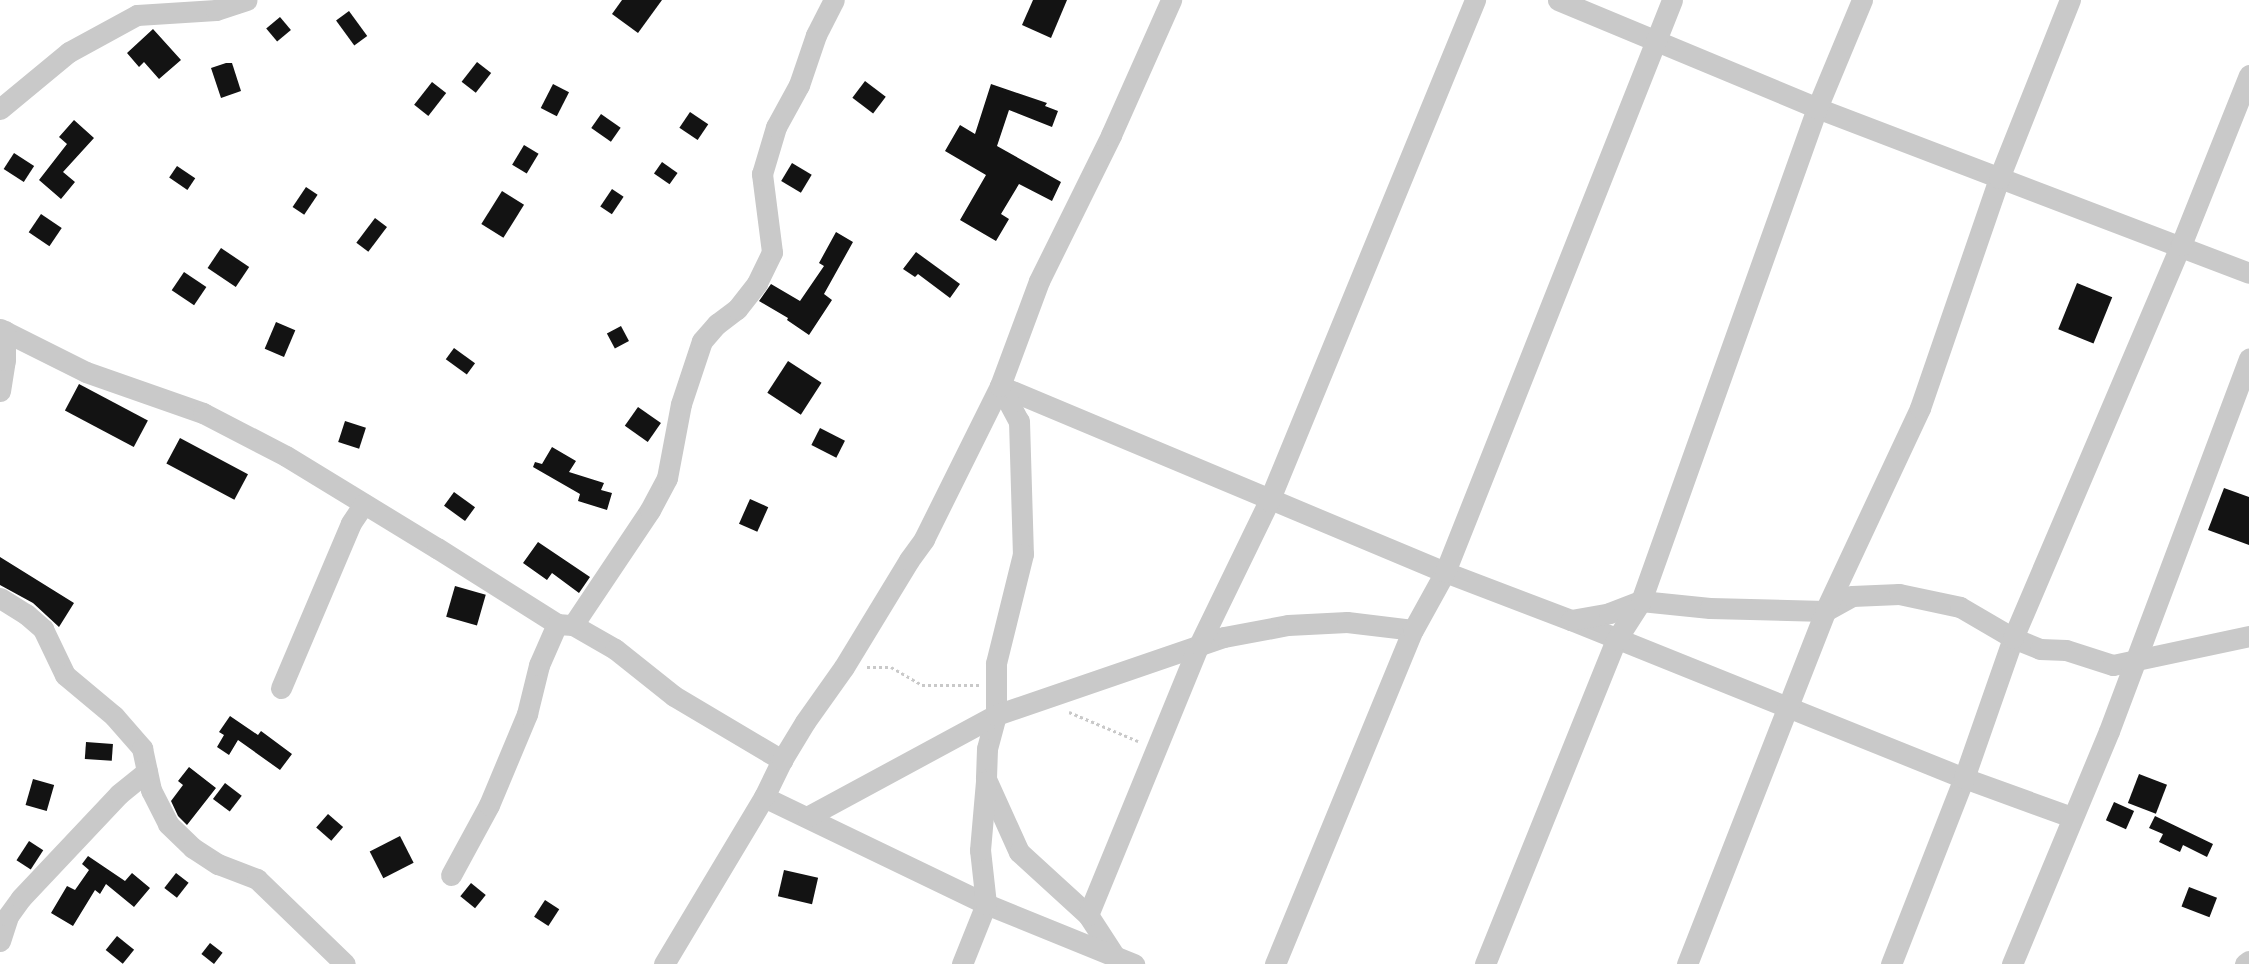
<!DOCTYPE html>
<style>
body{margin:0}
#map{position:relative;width:2249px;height:964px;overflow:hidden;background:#fff;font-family:Mulish,sans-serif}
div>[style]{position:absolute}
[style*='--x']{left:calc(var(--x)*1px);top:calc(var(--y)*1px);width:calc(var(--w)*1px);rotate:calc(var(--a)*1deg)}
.building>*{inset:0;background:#131313;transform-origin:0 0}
.path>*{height:3px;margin-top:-1.5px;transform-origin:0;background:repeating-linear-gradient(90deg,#c9c9c9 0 3px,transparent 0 6px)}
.minor>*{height:21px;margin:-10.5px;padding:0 10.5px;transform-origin:10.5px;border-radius:10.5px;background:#c9c9c9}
span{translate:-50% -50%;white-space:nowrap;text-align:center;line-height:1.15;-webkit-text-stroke:6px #fff;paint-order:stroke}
</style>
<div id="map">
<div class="building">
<div style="clip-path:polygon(622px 0,662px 0,638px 33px,612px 14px)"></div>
<div style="clip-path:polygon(1033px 0,1067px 0,1051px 38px,1022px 25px)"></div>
<div style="left:349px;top:11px;width:31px;height:16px;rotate:54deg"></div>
<div style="left:280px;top:17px;width:17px;height:18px;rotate:50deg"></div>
<div style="clip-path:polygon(153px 29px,181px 60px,159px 79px,144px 62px,139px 67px,127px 53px)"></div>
<div style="left:477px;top:62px;width:18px;height:25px;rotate:38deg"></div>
<div style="clip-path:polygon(226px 63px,232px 63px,241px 91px,221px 98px,211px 68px)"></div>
<div style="left:865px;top:81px;width:26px;height:21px;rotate:37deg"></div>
<div style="left:432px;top:82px;width:18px;height:29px;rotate:38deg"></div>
<div style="left:553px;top:84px;width:18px;height:27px;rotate:27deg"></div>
<div style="clip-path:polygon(991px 84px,1047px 103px,1045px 106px,1058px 111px,1052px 127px,1009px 110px,997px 146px,1061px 182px,1052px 201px,1019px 184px,1001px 214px,1009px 219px,996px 241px,960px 220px,986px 175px,945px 151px,960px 125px,975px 134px)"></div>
<div style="left:690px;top:112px;width:22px;height:19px;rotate:34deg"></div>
<div style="left:601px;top:114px;width:24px;height:17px;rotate:35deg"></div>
<div style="clip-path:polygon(74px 120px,94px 138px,63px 172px,75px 182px,61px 199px,39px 180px,67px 144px,59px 137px)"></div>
<div style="left:524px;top:145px;width:17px;height:23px;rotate:31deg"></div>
<div style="left:14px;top:153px;width:24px;height:19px;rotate:33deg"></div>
<div style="left:662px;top:162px;width:19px;height:14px;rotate:35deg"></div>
<div style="left:792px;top:163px;width:23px;height:21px;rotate:31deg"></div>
<div style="left:177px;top:166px;width:22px;height:14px;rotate:34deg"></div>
<div style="left:306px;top:187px;width:14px;height:24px;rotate:34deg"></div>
<div style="left:612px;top:189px;width:14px;height:21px;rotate:34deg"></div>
<div style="left:502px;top:191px;width:26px;height:39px;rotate:32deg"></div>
<div style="left:41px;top:214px;width:25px;height:22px;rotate:34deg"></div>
<div style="left:375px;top:218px;width:15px;height:31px;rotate:37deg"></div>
<div style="clip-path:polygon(836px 232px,853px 242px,824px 294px,832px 300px,809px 335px,787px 320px,788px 318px,759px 301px,771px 284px,800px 301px,824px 266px,819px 263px)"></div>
<div style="left:221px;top:248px;width:34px;height:24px;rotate:34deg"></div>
<div style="clip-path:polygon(916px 252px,960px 284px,950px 298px,918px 274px,915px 277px,903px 269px)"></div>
<div style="left:184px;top:272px;width:27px;height:22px;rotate:34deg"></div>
<div style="left:2077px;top:283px;width:38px;height:50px;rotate:22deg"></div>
<div style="left:276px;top:322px;width:21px;height:29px;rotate:23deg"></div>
<div style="left:621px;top:326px;width:17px;height:16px;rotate:62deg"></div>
<div style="left:454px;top:348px;width:26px;height:14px;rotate:36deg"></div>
<div style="left:788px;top:361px;width:40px;height:38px;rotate:33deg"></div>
<div style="left:79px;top:384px;width:78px;height:30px;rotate:28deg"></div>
<div style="left:638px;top:407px;width:28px;height:23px;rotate:35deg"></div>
<div style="left:345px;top:421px;width:22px;height:22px;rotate:18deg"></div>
<div style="left:820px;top:428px;width:28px;height:19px;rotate:27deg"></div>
<div style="left:180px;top:438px;width:77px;height:29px;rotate:28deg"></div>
<div style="clip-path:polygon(552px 447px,576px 461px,569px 472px,604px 483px,601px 490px,612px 493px,607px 510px,578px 501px,580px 494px,533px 467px,535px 462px,542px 464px)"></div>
<div style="clip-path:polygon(2224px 488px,2249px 497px,2249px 545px,2208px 530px)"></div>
<div style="left:454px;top:492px;width:26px;height:17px;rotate:36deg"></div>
<div style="left:750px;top:499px;width:20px;height:27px;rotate:24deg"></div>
<div style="clip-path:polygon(538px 542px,590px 577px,579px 593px,552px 573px,547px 580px,523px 563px)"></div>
<div style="clip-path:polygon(0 557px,74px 603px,59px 627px,33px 603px,0 585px)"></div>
<div style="left:455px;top:586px;width:32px;height:32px;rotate:16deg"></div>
<div style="clip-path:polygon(230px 716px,258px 735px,261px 731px,292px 754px,280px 770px,238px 740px,229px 755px,217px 747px,224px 735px,219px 732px)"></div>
<div style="left:86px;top:742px;width:27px;height:17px;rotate:4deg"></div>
<div style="clip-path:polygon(189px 767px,216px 788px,187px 825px,178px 816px,171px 801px,183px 785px,178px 781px)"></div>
<div style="left:2139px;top:774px;width:30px;height:31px;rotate:21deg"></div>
<div style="left:33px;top:779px;width:22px;height:27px;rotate:16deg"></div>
<div style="left:225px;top:783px;width:21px;height:20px;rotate:37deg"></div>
<div style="left:2114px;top:802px;width:22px;height:20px;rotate:24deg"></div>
<div style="left:328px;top:814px;width:20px;height:18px;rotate:41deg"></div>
<div style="clip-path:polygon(2155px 816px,2213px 844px,2207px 857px,2183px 845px,2180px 852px,2159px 842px,2163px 834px,2149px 828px)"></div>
<div style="left:400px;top:836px;width:30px;height:34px;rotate:63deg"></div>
<div style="left:29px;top:841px;width:17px;height:23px;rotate:33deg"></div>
<div style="clip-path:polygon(88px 856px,125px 881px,132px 873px,150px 888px,134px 907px,106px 884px,100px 894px,95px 890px,73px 926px,51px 913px,67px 886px,75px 890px,89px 870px,82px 864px)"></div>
<div style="left:784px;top:870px;width:35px;height:27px;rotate:13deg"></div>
<div style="left:176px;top:873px;width:16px;height:19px;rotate:38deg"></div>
<div style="left:471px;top:883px;width:19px;height:17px;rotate:39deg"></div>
<div style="left:2189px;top:887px;width:30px;height:21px;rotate:21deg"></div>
<div style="left:545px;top:900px;width:17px;height:20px;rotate:33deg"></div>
<div style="left:117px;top:936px;width:22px;height:18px;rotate:39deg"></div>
<div style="left:210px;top:943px;width:16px;height:14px;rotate:38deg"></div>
</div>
<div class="path">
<div style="--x:867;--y:667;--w:24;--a:0"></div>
<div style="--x:891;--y:667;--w:36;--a:30"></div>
<div style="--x:922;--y:685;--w:57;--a:0"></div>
<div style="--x:1069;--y:712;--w:75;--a:22.8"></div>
</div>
<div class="minor">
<div style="--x:1558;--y:0;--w:281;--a:22.6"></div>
<div style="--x:1817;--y:108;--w:462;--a:20.9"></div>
<div style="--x:0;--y:109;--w:89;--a:-39.6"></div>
<div style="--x:69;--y:52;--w:77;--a:-28.6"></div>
<div style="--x:137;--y:15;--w:79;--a:-3.6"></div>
<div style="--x:216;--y:10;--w:32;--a:-18"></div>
<div style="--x:0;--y:329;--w:96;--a:26.6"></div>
<div style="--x:86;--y:372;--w:124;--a:19.3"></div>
<div style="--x:203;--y:413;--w:93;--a:27.4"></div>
<div style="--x:286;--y:456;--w:177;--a:31.4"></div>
<div style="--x:437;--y:548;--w:142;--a:32.3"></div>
<div style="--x:557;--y:624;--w:16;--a:4"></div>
<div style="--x:573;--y:625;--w:48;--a:29.7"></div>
<div style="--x:615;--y:649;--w:75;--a:38.5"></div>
<div style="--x:674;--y:696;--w:126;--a:30.7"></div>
<div style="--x:1000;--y:386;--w:482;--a:22.7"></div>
<div style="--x:1445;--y:572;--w:135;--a:20.9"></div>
<div style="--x:1571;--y:620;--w:424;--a:21.9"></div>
<div style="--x:1964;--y:778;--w:114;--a:20"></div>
<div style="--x:1000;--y:386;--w:40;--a:62"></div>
<div style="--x:1019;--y:421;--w:133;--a:88.3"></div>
<div style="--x:1023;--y:554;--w:112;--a:103.9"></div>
<div style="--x:996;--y:663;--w:52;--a:90"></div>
<div style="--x:996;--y:715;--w:35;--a:105"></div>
<div style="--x:987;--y:749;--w:30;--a:92"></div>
<div style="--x:986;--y:779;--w:80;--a:65.7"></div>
<div style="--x:1019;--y:852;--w:93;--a:42.4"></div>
<div style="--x:1088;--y:915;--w:48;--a:57"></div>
<div style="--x:0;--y:391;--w:31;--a:-81"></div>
<div style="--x:5;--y:360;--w:29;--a:-90"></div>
<div style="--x:0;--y:598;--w:31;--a:32"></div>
<div style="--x:26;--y:614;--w:23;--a:41"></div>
<div style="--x:43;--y:629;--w:51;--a:64.4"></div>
<div style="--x:65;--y:675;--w:64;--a:39.9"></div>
<div style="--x:114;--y:716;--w:43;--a:48.8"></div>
<div style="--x:142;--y:748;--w:43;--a:77.9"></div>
<div style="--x:151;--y:790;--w:38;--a:63"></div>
<div style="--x:168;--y:824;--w:35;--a:44"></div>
<div style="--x:193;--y:848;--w:30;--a:33"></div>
<div style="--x:218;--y:864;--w:42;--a:21"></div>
<div style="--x:257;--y:879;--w:122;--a:44"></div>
<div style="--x:1571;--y:620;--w:39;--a:-10"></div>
<div style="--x:1609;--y:613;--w:34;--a:-21"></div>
<div style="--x:1641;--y:601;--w:69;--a:5.8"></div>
<div style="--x:1710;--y:608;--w:115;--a:1.5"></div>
<div style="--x:1825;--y:611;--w:31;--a:-29"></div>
<div style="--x:1852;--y:596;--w:47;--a:-2.4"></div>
<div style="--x:1899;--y:594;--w:62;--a:12"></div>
<div style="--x:1960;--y:607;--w:61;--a:30.3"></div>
<div style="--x:2013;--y:638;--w:29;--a:22"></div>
<div style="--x:2040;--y:649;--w:26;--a:2"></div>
<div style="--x:2066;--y:650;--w:49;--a:17.7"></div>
<div style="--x:2113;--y:665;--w:139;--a:-12"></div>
<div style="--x:573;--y:625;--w:138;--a:-56.2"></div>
<div style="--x:650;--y:510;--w:36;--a:-62"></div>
<div style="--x:667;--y:478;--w:75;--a:-79.3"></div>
<div style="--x:681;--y:404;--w:66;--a:-71.6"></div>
<div style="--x:702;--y:341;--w:23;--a:-49"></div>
<div style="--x:717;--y:324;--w:25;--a:-37"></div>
<div style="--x:737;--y:309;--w:33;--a:-52"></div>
<div style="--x:757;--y:283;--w:34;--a:-64"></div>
<div style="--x:772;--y:252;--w:79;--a:-97.3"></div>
<div style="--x:762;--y:174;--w:49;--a:-73.4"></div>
<div style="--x:776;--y:127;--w:48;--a:-61.3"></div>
<div style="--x:799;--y:85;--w:53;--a:-71.2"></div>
<div style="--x:816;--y:35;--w:39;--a:-63"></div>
<div style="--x:281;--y:688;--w:179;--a:-67"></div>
<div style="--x:351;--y:523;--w:23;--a:-56"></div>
<div style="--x:764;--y:797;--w:246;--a:25.7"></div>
<div style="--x:986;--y:904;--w:160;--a:22.1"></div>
<div style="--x:807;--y:817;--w:215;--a:-28.4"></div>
<div style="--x:996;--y:715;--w:241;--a:-18.9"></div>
<div style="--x:1224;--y:637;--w:65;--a:-10.6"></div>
<div style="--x:1288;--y:625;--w:59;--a:-2.9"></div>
<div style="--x:1347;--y:622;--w:66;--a:6.9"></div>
<div style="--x:451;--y:875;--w:80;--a:-61.5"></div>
<div style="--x:489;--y:805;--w:99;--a:-67.3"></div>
<div style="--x:527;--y:714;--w:50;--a:-76.2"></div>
<div style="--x:539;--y:665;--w:45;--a:-66.3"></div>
<div style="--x:1088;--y:915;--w:292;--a:-67.7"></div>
<div style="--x:1199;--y:645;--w:160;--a:-64.1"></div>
<div style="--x:1269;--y:501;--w:542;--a:-67.65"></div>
<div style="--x:0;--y:941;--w:26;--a:-72"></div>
<div style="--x:8;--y:916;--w:22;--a:-54"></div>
<div style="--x:21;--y:898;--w:143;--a:-46.7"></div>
<div style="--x:119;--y:794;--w:36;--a:-39"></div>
<div style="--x:664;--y:964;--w:195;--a:-59.1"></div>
<div style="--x:764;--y:797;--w:41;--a:-64.1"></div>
<div style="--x:782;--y:760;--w:44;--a:-58.8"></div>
<div style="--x:805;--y:722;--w:67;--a:-54.7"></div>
<div style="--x:844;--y:667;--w:125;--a:-58.7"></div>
<div style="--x:909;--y:560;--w:26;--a:-54"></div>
<div style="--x:924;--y:539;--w:171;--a:-63.6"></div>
<div style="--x:1000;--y:386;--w:112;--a:-69.6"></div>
<div style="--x:1039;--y:281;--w:163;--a:-63.7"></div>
<div style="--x:1111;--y:135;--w:148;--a:-66"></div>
<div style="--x:962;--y:964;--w:65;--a:-68.2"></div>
<div style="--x:986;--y:904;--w:54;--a:-96.3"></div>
<div style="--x:980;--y:850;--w:69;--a:-85"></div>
<div style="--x:1275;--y:964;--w:361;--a:-67.6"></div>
<div style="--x:1413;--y:630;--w:66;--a:-61.1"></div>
<div style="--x:1445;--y:572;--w:615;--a:-68.35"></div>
<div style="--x:1485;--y:964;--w:349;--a:-68"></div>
<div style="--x:1616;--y:640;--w:46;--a:-57.3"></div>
<div style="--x:1641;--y:601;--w:523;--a:-70.35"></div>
<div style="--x:1817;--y:108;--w:117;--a:-67.4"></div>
<div style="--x:1687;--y:964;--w:379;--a:-68.6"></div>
<div style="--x:1825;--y:611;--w:224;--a:-64.9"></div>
<div style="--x:1920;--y:408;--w:243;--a:-71"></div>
<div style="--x:1999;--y:178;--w:192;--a:-68.3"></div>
<div style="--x:1891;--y:964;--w:200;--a:-68.6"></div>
<div style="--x:1964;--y:778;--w:148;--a:-70.7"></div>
<div style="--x:2013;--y:638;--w:427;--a:-66.9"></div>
<div style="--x:2181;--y:245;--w:183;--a:-68.2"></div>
<div style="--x:2012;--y:964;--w:252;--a:-67.4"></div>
<div style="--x:2109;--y:731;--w:398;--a:-69.4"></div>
<div style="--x:2245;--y:964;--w:5;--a:-37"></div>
</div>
</div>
